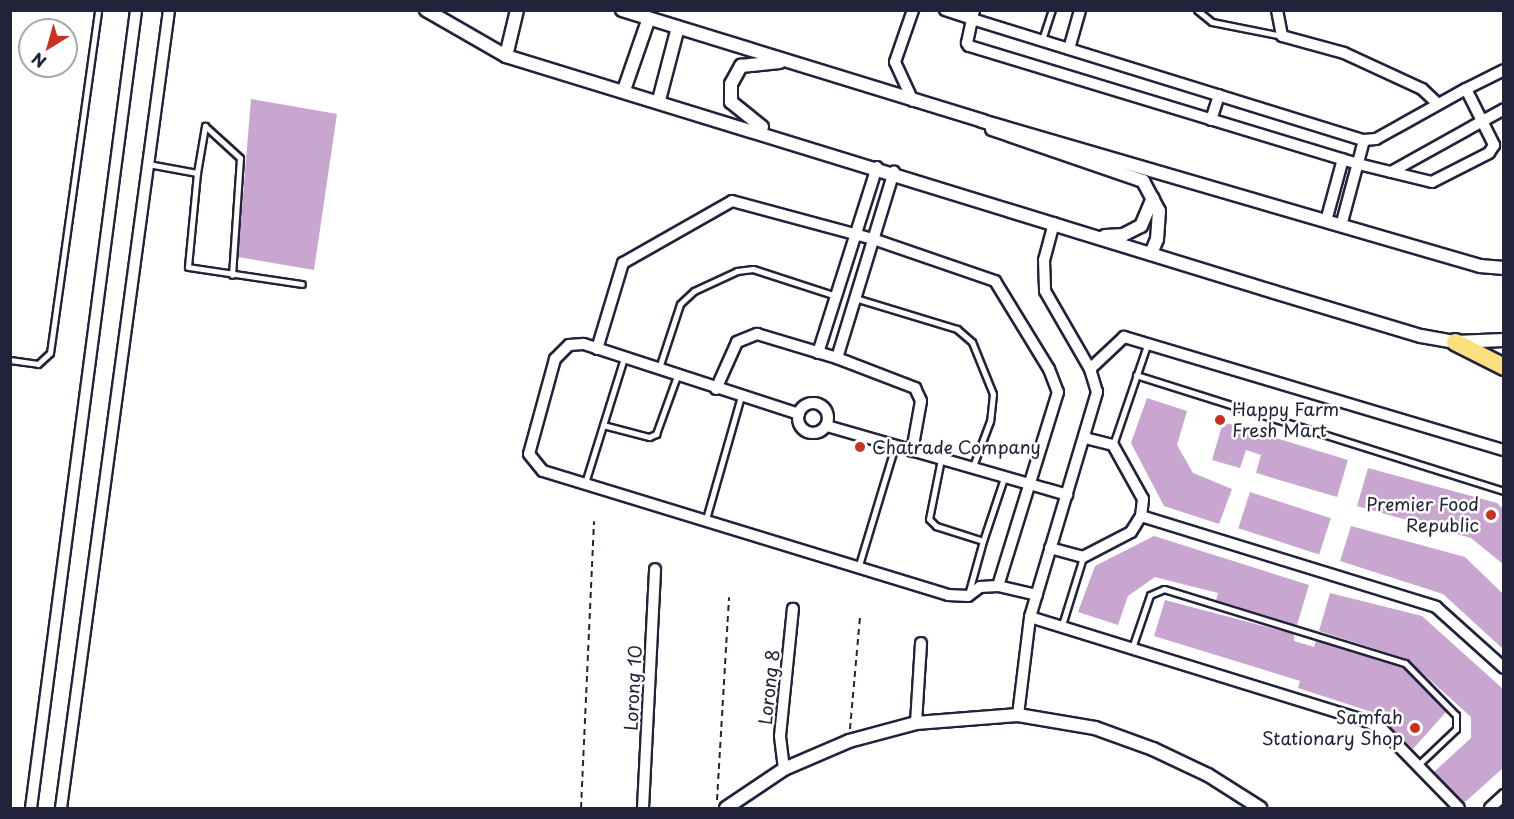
<!DOCTYPE html>
<style>
body{margin:0}
#map{position:relative;width:1514px;height:819px;overflow:hidden;background:#fff;font-family:"Playpen Sans",sans-serif}
div>[style]{position:absolute}
[style*='--x']{left:calc(var(--x)*1px);top:calc(var(--y)*1px);width:calc(var(--w)*1px);rotate:calc(var(--a)*1deg)}
.building>*{inset:0;background:#c9a6cf;transform-origin:0 0}
.path>*{height:2px;margin-top:-1px;transform-origin:0;background:repeating-linear-gradient(90deg,#22223b 0 6px,transparent 0 10.5px)}
.roads{filter:drop-shadow(2px 0 #22223b) drop-shadow(-2px 0 #22223b) drop-shadow(0 2px #22223b) drop-shadow(0 -2px #22223b)}
.service>*{height:5px;margin:-2.5px;padding:0 2.5px;transform-origin:2.5px;border-radius:2.5px;background:#fff}
.minor>*{height:10px;margin:-5px;padding:0 5px;transform-origin:5px;border-radius:5px;background:#fff}
.minor>.ring{margin:-5px;padding:0;box-sizing:content-box;background:none;border:10px solid #fff;border-radius:50%}
.tertiary>*{height:12px;margin:-6px;padding:0 6px;transform-origin:6px;border-radius:6px;background:#fff}
.trunk>*{height:16px;margin:-8px;padding:0 8px;transform-origin:8px;border-radius:8px;background:#fce080}
.dots>*{width:16px;height:16px;translate:-50% -50%;box-sizing:border-box;border:3px solid #fff;border-radius:50%}
span{translate:-50% -50%;white-space:nowrap;text-align:center;line-height:1.15;-webkit-text-stroke:5px #fff;paint-order:stroke}
.poi-label{font-size:18px;color:#22223b}
.left{translate:0 -50%;text-align:left}
.right{translate:-100% -50%;text-align:right}
.street-label{font-size:18px;color:#22223b}
.frame{position:absolute;inset:0;border:12px solid #22223b;pointer-events:none}
.north{position:absolute;left:18px;top:18px;width:60px;height:60px;box-sizing:border-box;background:#fff;border:2px solid #a7a7b1;border-radius:50%;rotate:217deg;font-size:16px;font-weight:700;line-height:24px;text-align:center;color:#22223b}
.north::after{content:'';display:block;margin:auto;width:21px;height:27px;background:#c8321e;clip-path:polygon(50% 0,100% 100%,50% 72%,0 100%)}
</style>
<div id="map">
<div class="building">
<div style="clip-path:polygon(251px 99px,337px 114px,314px 270px,238px 257px)"></div>
<div style="clip-path:polygon(1147px 398px,1187px 411px,1177px 445px,1193px 473px,1232px 489px,1219px 524px,1164px 506px,1131px 443px)"></div>
<div style="clip-path:polygon(1223px 422px,1348px 460px,1337px 497px,1256px 473px,1261px 455px,1246px 450px,1240px 468px,1212px 460px)"></div>
<div style="clip-path:polygon(1368px 468px,1497px 503px,1503px 509px,1503px 564px,1471px 538px,1357px 506px)"></div>
<div style="left:1250px;top:492px;width:85px;height:38px;rotate:18deg"></div>
<div style="clip-path:polygon(1351px 526px,1465px 557px,1503px 594px,1503px 649px,1443px 594px,1340px 561px)"></div>
<div style="clip-path:polygon(1154px 536px,1309px 585px,1297px 625px,1216px 600px,1218px 593px,1155px 577px,1128px 596px,1118px 625px,1078px 612px,1095px 566px)"></div>
<div style="clip-path:polygon(1330px 593px,1422px 616px,1503px 689px,1503px 768px,1464px 803px,1434px 772px,1471px 738px,1471px 717px,1407px 659px,1319px 631px)"></div>
<div style="clip-path:polygon(1165px 600px,1294px 634px,1294px 641px,1314px 647px,1316px 641px,1402px 667px,1446px 712px,1413px 749px,1375px 713px,1298px 688px,1300px 681px,1154px 636px)"></div>
</div>
<div class="path">
<div style="--x:850;--y:729;--w:112;--a:-84.9"></div>
<div style="--x:717;--y:800;--w:203;--a:-86.6"></div>
<div style="--x:581;--y:808;--w:287;--a:-87.4"></div>
</div>
<div class="roads">
<div class="service">
<div style="--x:1197;--y:10;--w:19;--a:39"></div>
<div style="--x:1212;--y:22;--w:71;--a:11.3"></div>
<div style="--x:1042;--y:40;--w:32;--a:-72"></div>
<div style="--x:148;--y:164;--w:50;--a:10.4"></div>
<div style="--x:197;--y:173;--w:94;--a:95.5"></div>
<div style="--x:188;--y:267;--w:115;--a:8.5"></div>
<div style="--x:197;--y:173;--w:48;--a:-80.3"></div>
<div style="--x:205;--y:126;--w:47;--a:42.4"></div>
<div style="--x:240;--y:158;--w:117;--a:93.9"></div>
<div style="--x:855;--y:298;--w:107;--a:16.9"></div>
<div style="--x:957;--y:329;--w:20;--a:41"></div>
<div style="--x:972;--y:342;--w:56;--a:68"></div>
<div style="--x:993;--y:394;--w:27;--a:96"></div>
<div style="--x:990;--y:421;--w:51;--a:110.6"></div>
<div style="--x:10;--y:360;--w:28;--a:8"></div>
<div style="--x:38;--y:364;--w:16;--a:-43"></div>
<div style="--x:50;--y:353;--w:346;--a:-82"></div>
<div style="--x:659;--y:368;--w:67;--a:-71.8"></div>
<div style="--x:680;--y:304;--w:19;--a:-43"></div>
<div style="--x:694;--y:291;--w:47;--a:-24.9"></div>
<div style="--x:737;--y:271;--w:16;--a:-7"></div>
<div style="--x:753;--y:269;--w:87;--a:18"></div>
<div style="--x:1136;--y:375;--w:386;--a:17.5"></div>
<div style="--x:603;--y:425;--w:48;--a:14.6"></div>
<div style="--x:649;--y:437;--w:8;--a:-23"></div>
<div style="--x:656;--y:434;--w:62;--a:-70.1"></div>
<div style="--x:1113;--y:445;--w:106;--a:-71.2"></div>
<div style="--x:941;--y:459;--w:61;--a:101.3"></div>
<div style="--x:929;--y:519;--w:10;--a:45"></div>
<div style="--x:936;--y:526;--w:49;--a:17.7"></div>
<div style="--x:983;--y:541;--w:66;--a:-71.6"></div>
<div style="--x:585;--y:483;--w:131;--a:-72.7"></div>
<div style="--x:706;--y:519;--w:128;--a:-74.1"></div>
<div style="--x:859;--y:565;--w:124;--a:-73.2"></div>
<div style="--x:968;--y:595;--w:56;--a:-74.5"></div>
<div style="--x:1062;--y:625;--w:71;--a:-72.8"></div>
<div style="--x:1132;--y:648;--w:56;--a:-71.2"></div>
<div style="--x:1150;--y:595;--w:15;--a:-23"></div>
<div style="--x:1164;--y:589;--w:252;--a:17.1"></div>
<div style="--x:1405;--y:663;--w:73;--a:45.6"></div>
<div style="--x:1456;--y:715;--w:14;--a:90"></div>
<div style="--x:1456;--y:729;--w:52;--a:136.5"></div>
</div>
<div class="minor">
<div style="--x:913;--y:10;--w:55;--a:109.1"></div>
<div style="--x:895;--y:62;--w:43;--a:65.2"></div>
<div style="--x:945;--y:10;--w:28;--a:18"></div>
<div style="--x:972;--y:19;--w:410;--a:17.2"></div>
<div style="--x:1364;--y:140;--w:12;--a:-5"></div>
<div style="--x:1376;--y:139;--w:103;--a:-29.1"></div>
<div style="--x:1466;--y:89;--w:63;--a:63.4"></div>
<div style="--x:1494;--y:145;--w:9;--a:122"></div>
<div style="--x:1489;--y:153;--w:64;--a:153"></div>
<div style="--x:1432;--y:182;--w:76;--a:-166.3"></div>
<div style="--x:1358;--y:164;--w:407;--a:-163.1"></div>
<div style="--x:969;--y:46;--w:4;--a:-124"></div>
<div style="--x:967;--y:43;--w:25;--a:-78"></div>
<div style="--x:972;--y:19;--w:9;--a:-77"></div>
<div style="--x:1277;--y:10;--w:26;--a:79"></div>
<div style="--x:1282;--y:36;--w:64;--a:15.3"></div>
<div style="--x:1344;--y:53;--w:86;--a:24.8"></div>
<div style="--x:1422;--y:89;--w:21;--a:43"></div>
<div style="--x:1069;--y:49;--w:41;--a:-74.2"></div>
<div style="--x:1466;--y:89;--w:42;--a:-26.6"></div>
<div style="--x:1211;--y:120;--w:26;--a:-72"></div>
<div style="--x:1391;--y:172;--w:129;--a:-29.1"></div>
<div style="--x:1326;--y:221;--w:64;--a:-74.7"></div>
<div style="--x:1054;--y:223;--w:38;--a:105"></div>
<div style="--x:1044;--y:260;--w:31;--a:88"></div>
<div style="--x:1045;--y:291;--w:90;--a:60"></div>
<div style="--x:1341;--y:226;--w:89;--a:-75"></div>
<div style="--x:597;--y:349;--w:90;--a:-73.2"></div>
<div style="--x:623;--y:263;--w:125;--a:-29.6"></div>
<div style="--x:732;--y:201;--w:146;--a:15.1"></div>
<div style="--x:873;--y:239;--w:129;--a:19"></div>
<div style="--x:995;--y:281;--w:103;--a:58.5"></div>
<div style="--x:1049;--y:369;--w:25;--a:69"></div>
<div style="--x:1058;--y:392;--w:203;--a:107.2"></div>
<div style="--x:818;--y:353;--w:195;--a:-72.4"></div>
<div style="--x:837;--y:358;--w:195;--a:-73"></div>
<div style="--x:716;--y:389;--w:51;--a:-65.9"></div>
<div style="--x:737;--y:342;--w:22;--a:-22"></div>
<div style="--x:757;--y:334;--w:84;--a:16.7"></div>
<div style="--x:837;--y:358;--w:84;--a:21"></div>
<div style="--x:915;--y:388;--w:14;--a:65"></div>
<div style="--x:921;--y:401;--w:51;--a:100.2"></div>
<div class="ring" style="left:798px;top:403px;width:20px;height:20px"></div>
<div style="--x:799;--y:414;--w:227;--a:-162"></div>
<div style="--x:583;--y:344;--w:14;--a:176"></div>
<div style="--x:569;--y:345;--w:20;--a:135"></div>
<div style="--x:555;--y:359;--w:98;--a:105.3"></div>
<div style="--x:529;--y:454;--w:22;--a:51"></div>
<div style="--x:543;--y:471;--w:424;--a:17"></div>
<div style="--x:948;--y:595;--w:20;--a:3"></div>
<div style="--x:968;--y:596;--w:15;--a:-37"></div>
<div style="--x:980;--y:587;--w:18;--a:-3"></div>
<div style="--x:998;--y:586;--w:40;--a:13"></div>
<div style="--x:827;--y:426;--w:250;--a:16"></div>
<div style="--x:1141;--y:516;--w:309;--a:17.1"></div>
<div style="--x:1436;--y:607;--w:91;--a:41.9"></div>
<div style="--x:1050;--y:548;--w:34;--a:15"></div>
<div style="--x:1083;--y:557;--w:54;--a:-27.5"></div>
<div style="--x:1131;--y:532;--w:19;--a:-58"></div>
<div style="--x:1141;--y:516;--w:17;--a:-83"></div>
<div style="--x:1143;--y:499;--w:62;--a:-119.1"></div>
<div style="--x:1113;--y:445;--w:29;--a:-166"></div>
<div style="--x:1030;--y:617;--w:352;--a:17.2"></div>
<div style="--x:1366;--y:721;--w:18;--a:27"></div>
<div style="--x:1382;--y:729;--w:110;--a:45.7"></div>
<div style="--x:1018;--y:715;--w:99;--a:-83"></div>
<div style="--x:1030;--y:617;--w:235;--a:-73.4"></div>
<div style="--x:1097;--y:392;--w:24;--a:-107"></div>
<div style="--x:1090;--y:369;--w:47;--a:-43.3"></div>
<div style="--x:1124;--y:337;--w:396;--a:16.6"></div>
<div style="--x:916;--y:723;--w:80;--a:-86.4"></div>
<div style="--x:784;--y:769;--w:33;--a:-97"></div>
<div style="--x:780;--y:736;--w:128;--a:-84.2"></div>
<div style="--x:31;--y:808;--w:805;--a:-82.5"></div>
<div style="--x:61;--y:808;--w:805;--a:-82.29"></div>
<div style="--x:643;--y:808;--w:239;--a:-87.1"></div>
<div style="--x:1490;--y:808;--w:19;--a:-43"></div>
</div>
<div class="tertiary">
<div style="--x:426;--y:10;--w:92;--a:29.9"></div>
<div style="--x:506;--y:56;--w:803;--a:17.08"></div>
<div style="--x:1274;--y:292;--w:153;--a:16.7"></div>
<div style="--x:1421;--y:336;--w:35;--a:10"></div>
<div style="--x:1455;--y:342;--w:49;--a:-2.3"></div>
<div style="--x:622;--y:10;--w:377;--a:17.1"></div>
<div style="--x:982;--y:121;--w:519;--a:16.23"></div>
<div style="--x:1480;--y:266;--w:24;--a:5"></div>
<div style="--x:506;--y:56;--w:47;--a:-76.6"></div>
<div style="--x:624;--y:90;--w:76;--a:-70.9"></div>
<div style="--x:659;--y:100;--w:75;--a:-75.4"></div>
<div style="--x:762;--y:127;--w:40;--a:-141"></div>
<div style="--x:731;--y:102;--w:18;--a:-90"></div>
<div style="--x:731;--y:84;--w:21;--a:-61"></div>
<div style="--x:741;--y:66;--w:39;--a:-6"></div>
<div style="--x:992;--y:129;--w:160;--a:19"></div>
<div style="--x:1143;--y:181;--w:34;--a:62"></div>
<div style="--x:1159;--y:211;--w:28;--a:94"></div>
<div style="--x:1157;--y:239;--w:16;--a:112"></div>
<div style="--x:1105;--y:236;--w:18;--a:-3"></div>
<div style="--x:1123;--y:235;--w:20;--a:-27"></div>
<div style="--x:1141;--y:226;--w:30;--a:-67"></div>
<div style="--x:726;--y:808;--w:70;--a:-33.9"></div>
<div style="--x:784;--y:769;--w:71;--a:-23.3"></div>
<div style="--x:849;--y:741;--w:69;--a:-15"></div>
<div style="--x:916;--y:723;--w:102;--a:-4.5"></div>
<div style="--x:1018;--y:715;--w:78;--a:9.6"></div>
<div style="--x:1095;--y:728;--w:62;--a:19.9"></div>
<div style="--x:1153;--y:749;--w:61;--a:25.3"></div>
<div style="--x:1208;--y:775;--w:62;--a:32.4"></div>
</div>
<div class="trunk">
<div style="--x:1455;--y:342;--w:55;--a:27"></div>
</div>
</div>
<div class="dots">
<div style="left:1220px;top:420px;background:#c8321e"></div>
<div style="left:860px;top:447px;background:#c8321e"></div>
<div style="left:1491px;top:515px;background:#c8321e"></div>
<div style="left:1415px;top:728px;background:#c8321e"></div>
</div>
<div class="poi-label">
<span class="left" style="left:1232px;top:420px">Happy Farm<br>Fresh Mart</span>
<span class="left" style="left:872px;top:447px">Chatrade Company</span>
<span class="right" style="left:1479px;top:515px">Premier Food<br>Republic</span>
<span class="right" style="left:1403px;top:728px">Samfah<br>Stationary Shop</span>
</div>
<div class="street-label">
<span style="left:769px;top:687px;rotate:-84deg">Lorong 8</span>
<span style="left:633px;top:688px;rotate:-87deg">Lorong 10</span>
</div>
<div class="frame"></div>
<div class="north">N</div>
</div>
